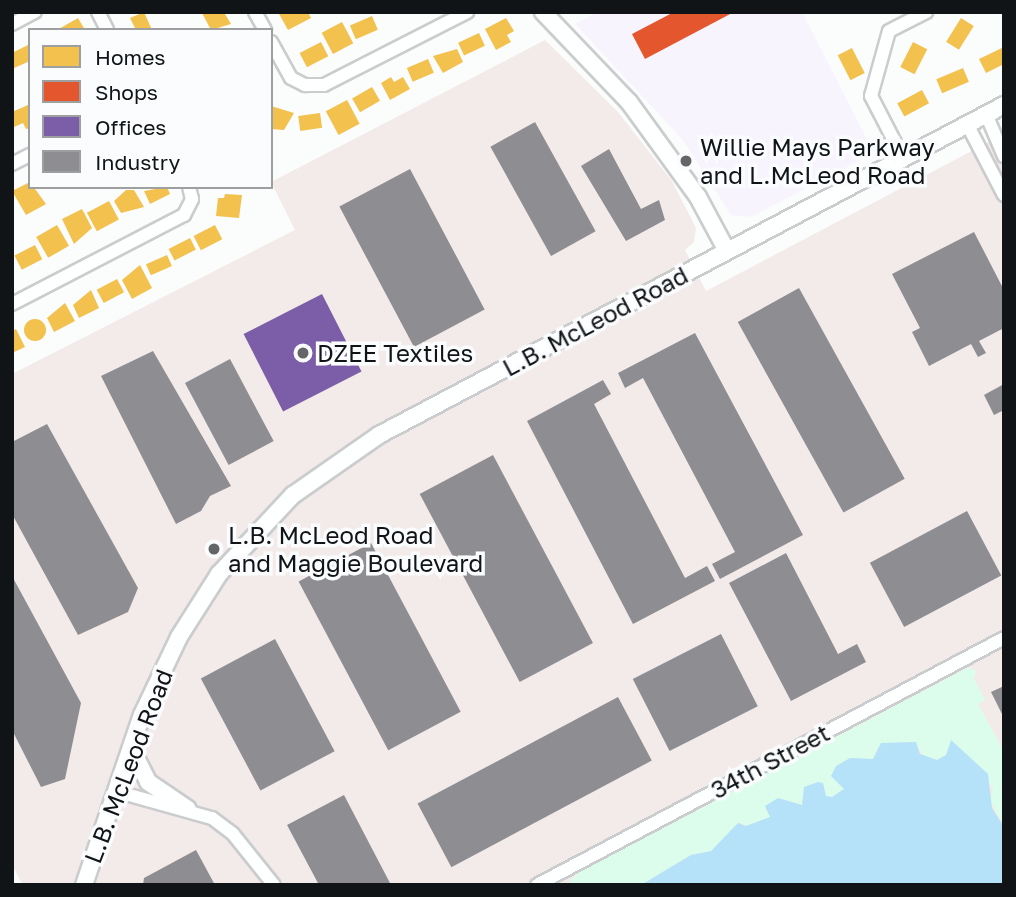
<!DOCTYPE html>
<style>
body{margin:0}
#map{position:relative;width:1016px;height:897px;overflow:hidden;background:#fbfcfc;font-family:"Golos Text",sans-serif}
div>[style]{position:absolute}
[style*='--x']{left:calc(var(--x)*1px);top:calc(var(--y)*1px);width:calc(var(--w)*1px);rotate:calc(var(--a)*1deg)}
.commercial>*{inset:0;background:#f8f4fe}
.industrial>*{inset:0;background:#f3ebe9}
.green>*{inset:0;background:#dcfdec}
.water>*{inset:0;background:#b5e1f9}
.homes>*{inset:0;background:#f2c14e;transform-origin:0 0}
.round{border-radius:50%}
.shops>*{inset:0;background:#e4572e}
.offices>*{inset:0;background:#7b5ea7;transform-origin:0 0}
.industry>*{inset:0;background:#8d8d92;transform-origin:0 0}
.roads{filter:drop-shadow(2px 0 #cacccd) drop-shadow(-2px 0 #cacccd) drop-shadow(0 2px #cacccd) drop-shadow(0 -2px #cacccd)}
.street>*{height:12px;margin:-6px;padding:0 6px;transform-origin:6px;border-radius:6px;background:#feffff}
.secondary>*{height:16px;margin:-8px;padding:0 8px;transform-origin:8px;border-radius:8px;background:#feffff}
.dots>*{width:19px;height:19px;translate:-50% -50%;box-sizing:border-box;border:4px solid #fafcfd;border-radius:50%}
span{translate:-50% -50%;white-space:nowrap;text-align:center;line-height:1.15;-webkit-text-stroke:7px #fafcfd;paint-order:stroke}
.poi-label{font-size:24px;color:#111417}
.left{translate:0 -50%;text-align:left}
.street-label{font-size:24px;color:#111417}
.frame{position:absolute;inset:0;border:14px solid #111417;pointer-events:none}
.legend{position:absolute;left:28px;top:28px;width:245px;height:161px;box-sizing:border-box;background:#fafcfd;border:2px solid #9d9fa1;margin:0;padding:9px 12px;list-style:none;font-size:21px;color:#111417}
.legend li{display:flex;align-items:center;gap:14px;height:35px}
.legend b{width:35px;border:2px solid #9d9fa1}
</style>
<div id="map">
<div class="commercial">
<div style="clip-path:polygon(598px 12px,802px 12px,874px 153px,751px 217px,731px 215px,682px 139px,575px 24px)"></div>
</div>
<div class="industrial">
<div style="clip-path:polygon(545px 40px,618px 112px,672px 181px,696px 228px,694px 242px,685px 250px,706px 291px,1004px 134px,1004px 885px,23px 885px,12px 865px,12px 374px,295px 230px,271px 182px)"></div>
</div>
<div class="green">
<div style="clip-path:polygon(969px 667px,976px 671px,974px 679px,985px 700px,978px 704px,1004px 751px,1004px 827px,990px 800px,993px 788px,952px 740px,946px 756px,937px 760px,927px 759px,917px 747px,878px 747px,873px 759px,850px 758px,839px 781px,844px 789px,832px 797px,826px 797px,822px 787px,802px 805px,778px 798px,765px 808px,770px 817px,746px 826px,740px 822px,711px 851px,691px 855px,641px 885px,566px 885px,578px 873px)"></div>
</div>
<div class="water">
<div style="clip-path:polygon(951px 740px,988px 774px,992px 808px,1004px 827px,1004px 885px,641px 885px,691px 855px,711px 851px,738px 823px,746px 826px,770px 817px,765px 806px,778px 798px,802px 805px,804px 787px,818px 782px,823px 783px,826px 796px,832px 797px,844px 789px,831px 776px,836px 766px,850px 758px,873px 759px,881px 743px,916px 742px,920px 754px,937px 760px,946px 755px)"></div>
</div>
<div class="homes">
<div style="clip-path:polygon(144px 12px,152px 30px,136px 30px,130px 18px)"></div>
<div style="clip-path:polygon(218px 12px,225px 14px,231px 24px,211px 30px,202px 13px)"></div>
<div style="clip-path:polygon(278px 12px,308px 12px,311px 18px,288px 30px)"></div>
<div style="left:372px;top:16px;width:15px;height:24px;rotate:67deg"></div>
<div style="clip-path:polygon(78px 18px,85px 30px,57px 30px)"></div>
<div style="clip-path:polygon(506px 18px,514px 31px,507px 35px,511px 42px,496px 50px,485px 29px)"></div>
<div style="left:961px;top:18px;width:15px;height:28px;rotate:32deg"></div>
<div style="left:342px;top:22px;width:24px;height:23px;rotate:62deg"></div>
<div style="left:479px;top:33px;width:14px;height:23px;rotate:65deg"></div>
<div style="left:321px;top:42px;width:16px;height:24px;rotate:63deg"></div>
<div style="left:913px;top:42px;width:16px;height:28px;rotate:27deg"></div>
<div style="clip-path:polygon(28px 45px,30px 61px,14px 68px,12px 53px)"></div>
<div style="clip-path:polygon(1004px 47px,1004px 64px,986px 73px,979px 59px)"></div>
<div style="left:852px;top:48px;width:28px;height:16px;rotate:63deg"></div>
<div style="clip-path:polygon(457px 49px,463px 62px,443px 73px,433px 56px)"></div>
<div style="left:428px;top:59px;width:15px;height:23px;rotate:67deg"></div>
<div style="left:963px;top:68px;width:15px;height:29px;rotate:67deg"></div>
<div style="clip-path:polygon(391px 77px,394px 82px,403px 77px,410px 89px,390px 100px,381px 83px)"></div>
<div style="left:372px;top:87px;width:16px;height:23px;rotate:60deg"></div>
<div style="left:922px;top:90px;width:15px;height:28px;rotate:62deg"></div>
<div style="left:347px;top:100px;width:27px;height:24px;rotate:62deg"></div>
<div style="clip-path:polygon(28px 105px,30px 128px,26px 129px,23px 123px,14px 127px,12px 112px)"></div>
<div style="clip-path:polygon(271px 106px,294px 113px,284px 130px,271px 129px)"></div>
<div style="left:320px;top:113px;width:15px;height:22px;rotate:82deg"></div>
<div style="clip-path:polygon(30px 182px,46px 204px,26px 215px,12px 191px)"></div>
<div style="clip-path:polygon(167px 187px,170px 194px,150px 204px,144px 191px)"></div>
<div style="clip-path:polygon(126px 190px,134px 190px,144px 207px,121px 213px,114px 201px)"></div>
<div style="clip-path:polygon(225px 194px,242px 195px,239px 218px,216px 216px,218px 198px,224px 198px)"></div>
<div style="left:109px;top:201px;width:21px;height:25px;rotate:62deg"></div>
<div style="clip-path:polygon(82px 209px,92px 228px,74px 244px,62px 219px)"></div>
<div style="left:57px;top:225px;width:24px;height:24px;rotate:60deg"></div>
<div style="left:215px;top:225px;width:16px;height:24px;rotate:63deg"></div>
<div style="left:190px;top:238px;width:13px;height:24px;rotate:63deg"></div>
<div style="left:35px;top:245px;width:16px;height:23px;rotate:63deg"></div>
<div style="left:167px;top:255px;width:12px;height:23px;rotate:66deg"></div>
<div style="clip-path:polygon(140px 265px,152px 288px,132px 299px,122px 280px)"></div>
<div style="left:117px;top:279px;width:15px;height:23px;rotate:62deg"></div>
<div style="clip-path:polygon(91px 290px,99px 308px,79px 318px,73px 305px)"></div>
<div style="clip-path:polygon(65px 303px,75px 321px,54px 332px,47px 318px)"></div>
<div class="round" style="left:24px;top:319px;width:22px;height:22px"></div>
<div style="clip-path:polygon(16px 329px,25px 347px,12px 353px,12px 331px)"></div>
</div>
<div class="shops">
<div style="clip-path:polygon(674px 12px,734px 12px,645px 59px,632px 34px)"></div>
</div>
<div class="offices">
<div style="left:322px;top:294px;width:87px;height:88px;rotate:63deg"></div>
</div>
<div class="industry">
<div style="left:535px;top:122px;width:125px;height:51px;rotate:61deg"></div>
<div style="clip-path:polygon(609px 149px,641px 209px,659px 200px,665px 220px,626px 241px,581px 166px)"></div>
<div style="left:410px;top:169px;width:159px;height:80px;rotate:62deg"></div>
<div style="clip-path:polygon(974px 232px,1004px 290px,1004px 328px,979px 341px,986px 353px,978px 357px,971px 344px,929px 366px,912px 332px,920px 328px,892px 274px)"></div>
<div style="left:799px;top:288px;width:218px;height:70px;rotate:61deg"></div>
<div style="clip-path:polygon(695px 333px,803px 535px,720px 579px,712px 564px,735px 552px,643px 378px,625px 388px,618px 373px)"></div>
<div style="clip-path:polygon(153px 351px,231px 486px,210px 496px,201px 511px,176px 524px,101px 376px)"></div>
<div style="left:230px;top:359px;width:93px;height:51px;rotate:62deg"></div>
<div style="clip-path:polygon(603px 380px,611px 394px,594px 404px,685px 578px,707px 566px,715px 581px,633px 624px,527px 421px)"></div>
<div style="clip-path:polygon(1004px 384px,1004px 410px,994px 415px,984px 395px)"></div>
<div style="clip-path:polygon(47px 424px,138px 588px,128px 612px,78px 635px,12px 514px,12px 442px)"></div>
<div style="left:493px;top:455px;width:213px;height:83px;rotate:62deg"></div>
<div style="left:967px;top:511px;width:73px;height:110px;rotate:62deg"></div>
<div style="left:371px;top:543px;width:191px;height:82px;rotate:62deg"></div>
<div style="clip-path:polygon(786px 553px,838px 654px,857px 644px,866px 662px,791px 701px,729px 583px)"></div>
<div style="clip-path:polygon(12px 576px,81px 703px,65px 779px,41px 787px,12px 730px)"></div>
<div style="left:721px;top:634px;width:81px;height:99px;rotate:63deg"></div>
<div style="left:275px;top:639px;width:127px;height:84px;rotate:62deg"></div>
<div style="clip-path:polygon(1004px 686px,1004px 718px,991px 692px)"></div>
<div style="left:618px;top:697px;width:72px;height:227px;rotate:62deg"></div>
<div style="clip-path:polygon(344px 795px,391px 885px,319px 885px,287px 825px)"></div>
<div style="clip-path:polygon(196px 850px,215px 885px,143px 885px,144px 878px)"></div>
</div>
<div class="roads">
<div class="street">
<div style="--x:98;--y:12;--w:20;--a:63"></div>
<div style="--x:255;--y:12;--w:21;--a:61"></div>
<div style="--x:12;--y:24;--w:26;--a:-28"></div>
<div style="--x:271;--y:42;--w:41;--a:60.9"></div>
<div style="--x:291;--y:78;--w:16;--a:27"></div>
<div style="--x:305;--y:85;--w:19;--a:0"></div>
<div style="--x:324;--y:85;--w:161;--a:-27"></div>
<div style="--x:986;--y:114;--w:46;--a:66.8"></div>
<div style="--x:967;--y:124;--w:80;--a:62.5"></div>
<div style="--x:903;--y:158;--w:70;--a:-117.3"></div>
<div style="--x:871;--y:96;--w:67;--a:-74.5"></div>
<div style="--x:889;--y:31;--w:42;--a:-27.2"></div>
<div style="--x:12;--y:164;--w:20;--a:-27"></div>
<div style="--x:12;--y:304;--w:194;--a:-27.4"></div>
<div style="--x:184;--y:215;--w:18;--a:-63"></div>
<div style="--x:192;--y:199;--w:12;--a:-104"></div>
<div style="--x:115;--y:791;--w:101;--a:15.6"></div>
<div style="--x:212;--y:818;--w:26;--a:37"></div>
<div style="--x:233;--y:834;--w:65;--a:51.2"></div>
<div style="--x:537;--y:885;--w:528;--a:-27.87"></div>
</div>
<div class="secondary">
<div style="--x:543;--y:12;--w:124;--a:46.3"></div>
<div style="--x:629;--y:102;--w:117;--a:54"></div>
<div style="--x:698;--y:197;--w:61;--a:61.8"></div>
<div style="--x:131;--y:748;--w:38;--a:63"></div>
<div style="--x:148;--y:782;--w:48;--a:34"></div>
<div style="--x:84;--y:885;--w:180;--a:-71.2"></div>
<div style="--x:142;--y:715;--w:86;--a:-64.6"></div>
<div style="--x:179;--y:637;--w:75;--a:-57.6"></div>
<div style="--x:219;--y:574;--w:108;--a:-46.9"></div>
<div style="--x:293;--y:495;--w:105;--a:-34.9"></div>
<div style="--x:379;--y:435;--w:707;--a:-27.83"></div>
</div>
</div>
<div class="dots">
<div style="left:686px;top:161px;background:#636567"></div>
<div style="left:303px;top:353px;background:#636567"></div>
<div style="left:214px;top:549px;background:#636567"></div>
</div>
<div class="poi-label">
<span class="left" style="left:700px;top:161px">Willie Mays Parkway<br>and L.McLeod Road</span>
<span class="left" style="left:317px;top:353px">DZEE Textiles</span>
<span class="left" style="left:228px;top:549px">L.B. McLeod Road<br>and Maggie Boulevard</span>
</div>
<div class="street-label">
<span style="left:595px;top:321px;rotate:-28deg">L.B. McLeod Road</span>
<span style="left:770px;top:761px;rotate:-28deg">34th Street</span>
<span style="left:128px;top:766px;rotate:-69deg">L.B. McLeod Road</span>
</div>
<div class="frame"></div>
<ul class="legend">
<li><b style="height:19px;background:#f2c14e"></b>Homes</li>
<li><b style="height:19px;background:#e4572e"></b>Shops</li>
<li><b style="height:19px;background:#7b5ea7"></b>Offices</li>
<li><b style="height:19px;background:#8d8d92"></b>Industry</li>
</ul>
</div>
